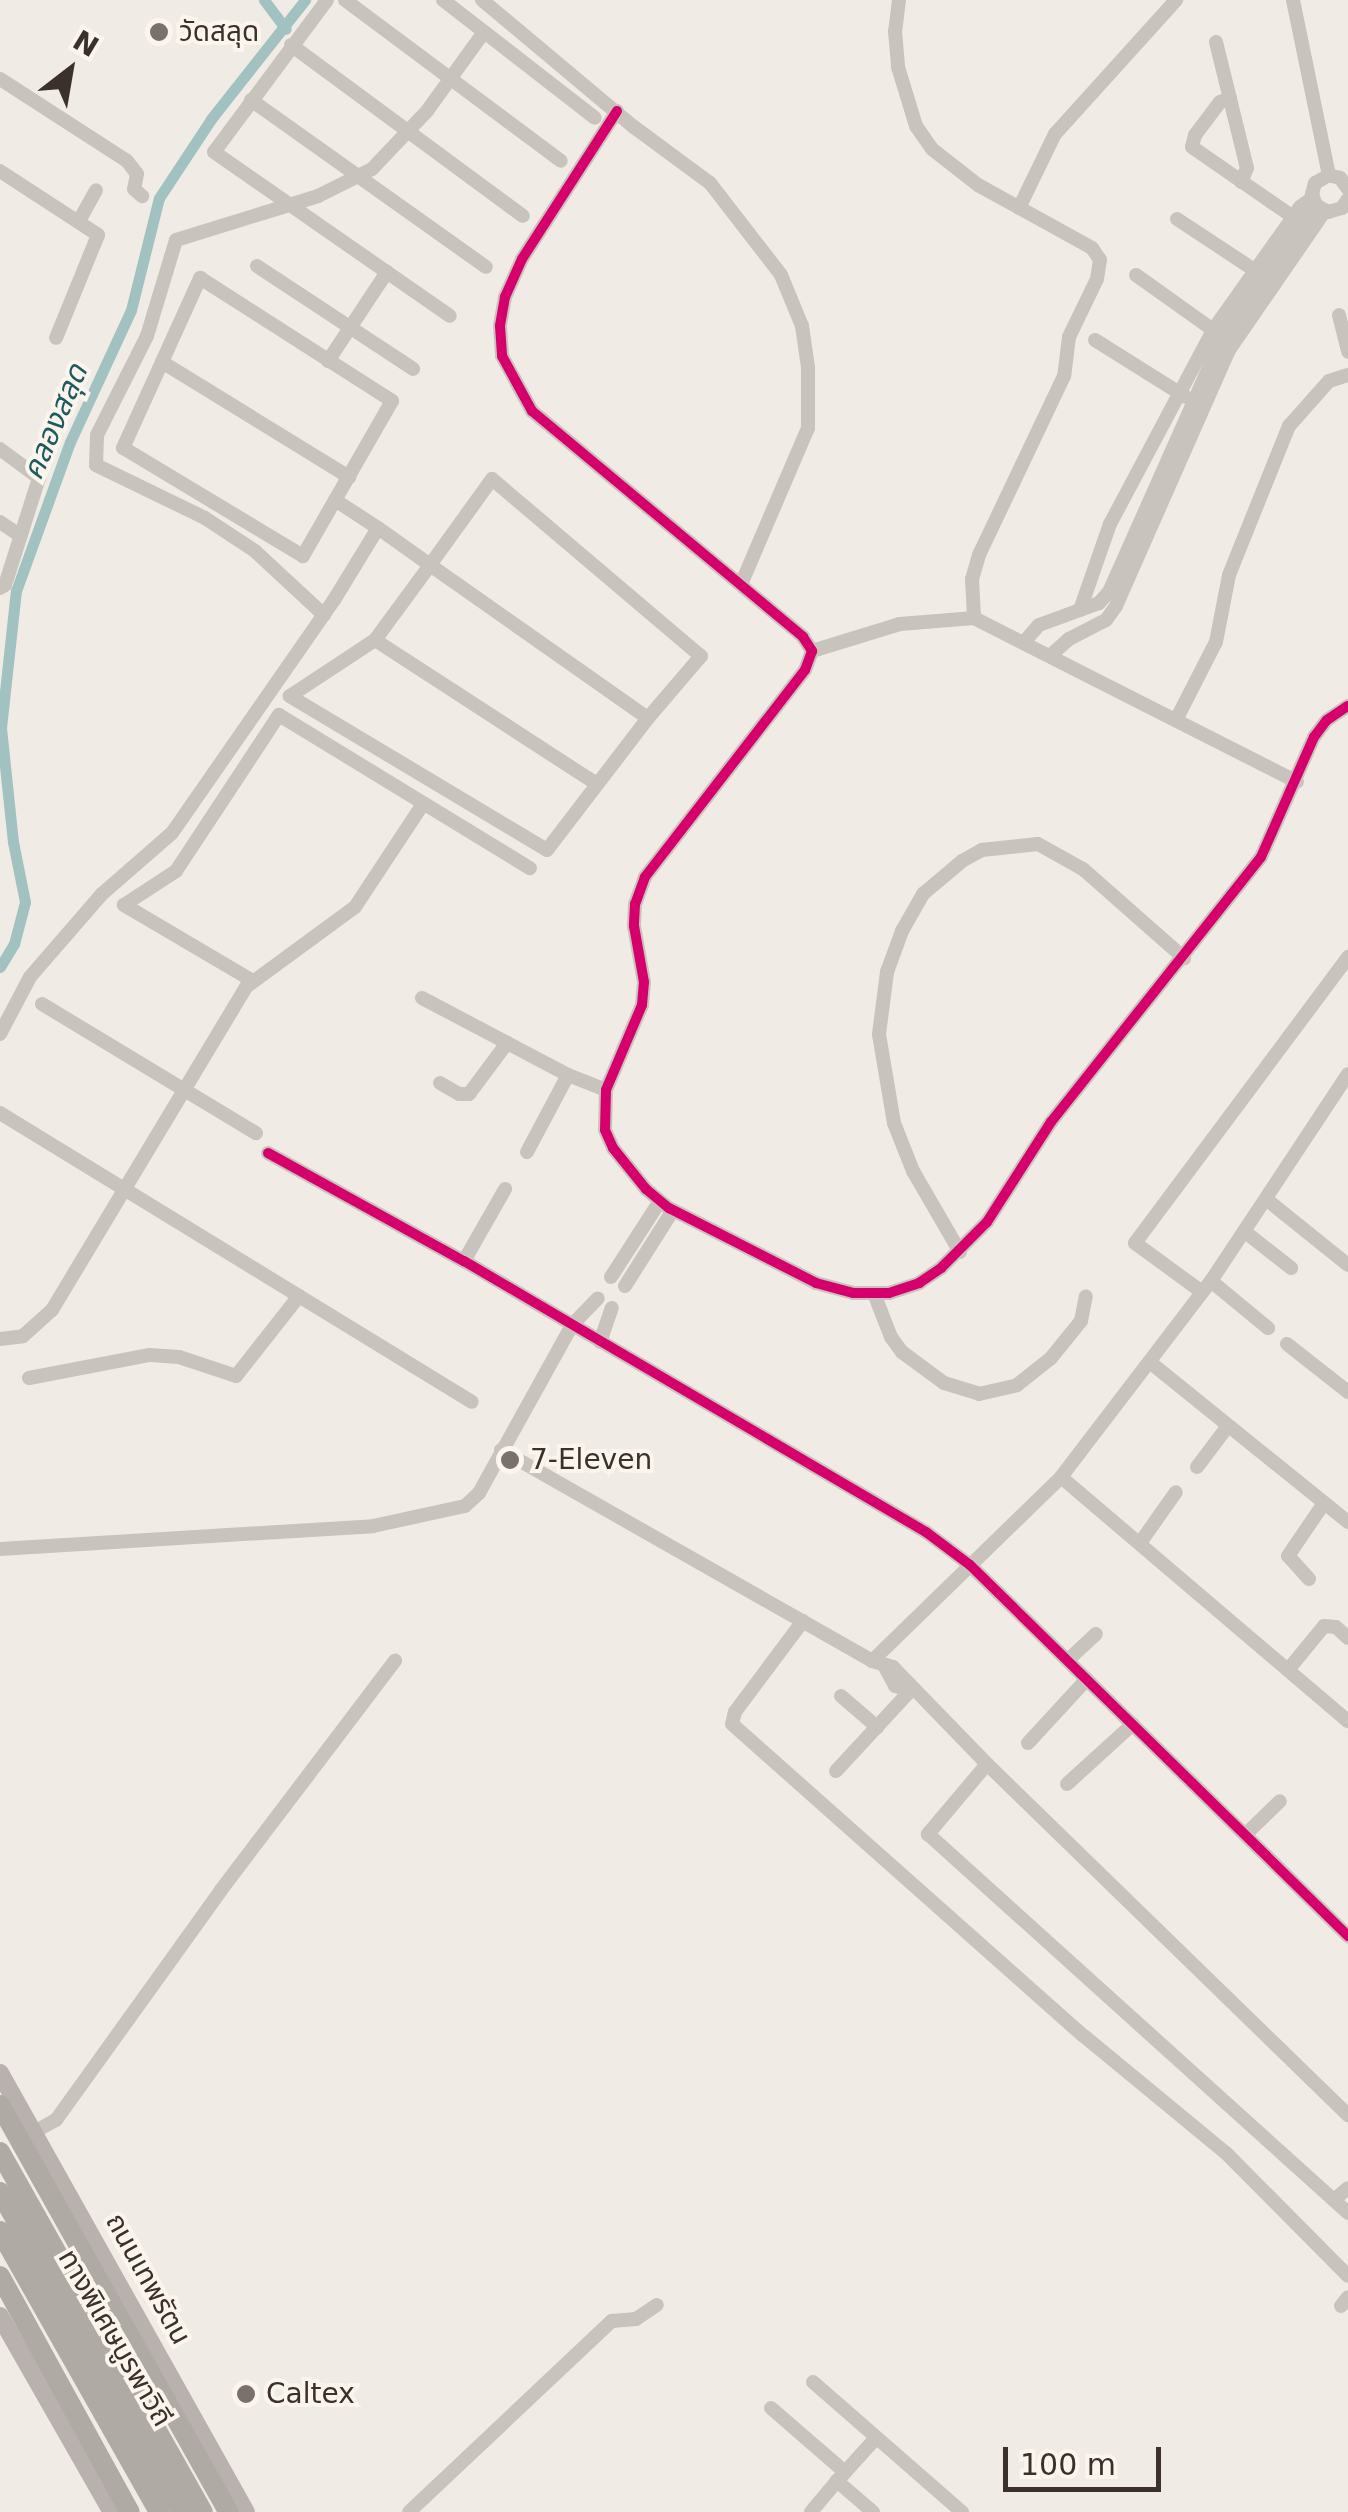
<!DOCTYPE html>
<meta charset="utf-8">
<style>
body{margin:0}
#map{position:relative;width:1348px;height:2512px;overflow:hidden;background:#f0ebe5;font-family:"DejaVu Sans","Noto Sans Thai",sans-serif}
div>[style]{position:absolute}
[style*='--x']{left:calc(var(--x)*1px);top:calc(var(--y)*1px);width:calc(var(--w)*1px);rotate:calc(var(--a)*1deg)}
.canal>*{height:11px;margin:-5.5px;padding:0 5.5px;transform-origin:5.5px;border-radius:5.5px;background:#a1c2c1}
.minor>*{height:14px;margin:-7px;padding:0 7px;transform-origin:7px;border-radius:7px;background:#c9c3be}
.major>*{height:18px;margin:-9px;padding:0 9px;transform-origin:9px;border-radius:9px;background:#b8b1ad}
.highway>*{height:20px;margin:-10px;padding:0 10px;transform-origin:10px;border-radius:10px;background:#afaaa4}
.cycleway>*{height:10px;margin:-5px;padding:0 5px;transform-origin:5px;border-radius:5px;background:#d6006c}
.dots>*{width:28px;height:28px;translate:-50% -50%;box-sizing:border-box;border:5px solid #fbf5ee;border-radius:50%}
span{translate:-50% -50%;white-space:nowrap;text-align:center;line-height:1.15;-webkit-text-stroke:8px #fbf5ee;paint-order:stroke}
.poi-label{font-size:28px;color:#3b302b}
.left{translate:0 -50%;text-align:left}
.street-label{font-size:28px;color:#3b302b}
.water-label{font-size:30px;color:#1f5a5e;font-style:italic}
.north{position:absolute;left:20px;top:20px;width:100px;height:100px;-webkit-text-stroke:8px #fbf5ee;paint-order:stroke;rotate:31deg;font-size:28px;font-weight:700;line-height:40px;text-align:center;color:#3b302b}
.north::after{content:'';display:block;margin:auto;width:35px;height:45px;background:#3b302b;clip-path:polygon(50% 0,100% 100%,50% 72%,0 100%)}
.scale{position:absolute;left:1003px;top:2447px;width:158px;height:45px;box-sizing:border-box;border:5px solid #3b302b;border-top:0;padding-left:12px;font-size:30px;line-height:35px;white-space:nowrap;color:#3b302b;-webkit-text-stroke:8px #fbf5ee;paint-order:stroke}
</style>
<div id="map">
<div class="canal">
<div style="--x:264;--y:0;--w:36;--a:53"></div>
<div style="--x:0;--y:967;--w:27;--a:-59"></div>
<div style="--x:14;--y:944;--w:43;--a:-75.3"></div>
<div style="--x:25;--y:902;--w:61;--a:-101.3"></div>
<div style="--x:13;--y:842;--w:115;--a:-96"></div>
<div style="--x:1;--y:728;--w:138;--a:-83.8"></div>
<div style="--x:16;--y:591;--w:158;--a:-70.1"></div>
<div style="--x:70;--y:442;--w:145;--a:-65.2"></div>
<div style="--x:131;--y:310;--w:115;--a:-76"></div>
<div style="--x:159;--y:198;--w:95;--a:-56.6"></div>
<div style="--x:211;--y:119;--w:152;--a:-51.7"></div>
</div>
<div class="minor">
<div style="--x:327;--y:0;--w:189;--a:126.6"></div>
<div style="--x:214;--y:152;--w:287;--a:34.8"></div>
<div style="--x:345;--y:0;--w:269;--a:36.7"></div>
<div style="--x:443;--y:0;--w:192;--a:37.8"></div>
<div style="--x:482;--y:0;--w:198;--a:39.9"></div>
<div style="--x:634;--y:127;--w:94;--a:36.4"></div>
<div style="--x:710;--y:183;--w:116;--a:52.3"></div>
<div style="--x:781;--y:275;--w:55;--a:67.6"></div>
<div style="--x:802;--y:326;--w:41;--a:81.7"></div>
<div style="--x:808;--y:367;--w:61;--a:90"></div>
<div style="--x:808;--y:428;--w:170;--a:113.2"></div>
<div style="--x:899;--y:0;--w:31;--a:97"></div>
<div style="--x:895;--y:31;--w:36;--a:85"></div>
<div style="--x:898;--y:67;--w:62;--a:73"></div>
<div style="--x:916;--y:126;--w:28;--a:55"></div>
<div style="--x:932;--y:149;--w:58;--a:38"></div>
<div style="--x:978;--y:185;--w:130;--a:28.9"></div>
<div style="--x:1092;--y:248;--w:14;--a:56"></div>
<div style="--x:1100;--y:260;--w:19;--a:99"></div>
<div style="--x:1097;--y:279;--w:64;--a:115.8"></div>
<div style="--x:1069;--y:337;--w:39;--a:97"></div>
<div style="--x:1064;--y:376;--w:198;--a:115.4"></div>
<div style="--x:979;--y:555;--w:25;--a:106"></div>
<div style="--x:972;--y:579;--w:39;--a:87"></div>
<div style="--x:1293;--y:0;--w:179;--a:78.4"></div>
<div style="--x:1216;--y:42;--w:130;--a:76.2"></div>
<div style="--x:1247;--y:168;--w:15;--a:113"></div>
<div style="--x:291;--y:45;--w:288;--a:36.4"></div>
<div style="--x:0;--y:79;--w:151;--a:32.8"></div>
<div style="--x:127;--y:161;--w:16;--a:52"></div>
<div style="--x:137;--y:174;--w:15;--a:101"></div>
<div style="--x:134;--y:189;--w:11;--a:41"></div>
<div style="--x:1230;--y:98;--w:11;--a:158"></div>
<div style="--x:1220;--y:102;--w:41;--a:127.1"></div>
<div style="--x:1195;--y:135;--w:12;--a:104"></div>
<div style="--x:1192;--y:147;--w:123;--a:34.7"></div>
<div style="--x:251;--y:100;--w:288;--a:35.4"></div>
<div style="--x:617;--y:111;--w:176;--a:122.7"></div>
<div style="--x:522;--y:259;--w:42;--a:114.1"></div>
<div style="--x:505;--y:297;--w:29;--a:100"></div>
<div style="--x:500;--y:326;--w:30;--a:86"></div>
<div style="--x:502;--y:356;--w:63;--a:61.4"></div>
<div style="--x:532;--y:411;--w:353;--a:39.8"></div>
<div style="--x:803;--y:637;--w:17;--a:57"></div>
<div style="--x:812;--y:651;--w:20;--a:110"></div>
<div style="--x:805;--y:670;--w:262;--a:127.7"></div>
<div style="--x:645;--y:877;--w:29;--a:110"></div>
<div style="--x:635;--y:904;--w:22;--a:93"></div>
<div style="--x:634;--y:926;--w:57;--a:79.9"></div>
<div style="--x:644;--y:982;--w:23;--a:95"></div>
<div style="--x:642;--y:1005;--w:92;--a:113"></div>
<div style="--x:606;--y:1090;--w:40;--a:91.4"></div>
<div style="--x:605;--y:1130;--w:20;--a:66"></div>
<div style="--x:613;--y:1148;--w:53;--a:51.2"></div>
<div style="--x:646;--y:1189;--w:30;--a:40"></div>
<div style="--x:669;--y:1208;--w:165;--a:27"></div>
<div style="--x:816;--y:1283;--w:38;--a:15"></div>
<div style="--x:853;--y:1293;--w:36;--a:0"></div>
<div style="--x:889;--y:1293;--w:32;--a:-18"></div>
<div style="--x:919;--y:1283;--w:27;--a:-34"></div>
<div style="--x:941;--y:1268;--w:65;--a:-45"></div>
<div style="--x:987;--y:1222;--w:119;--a:-57.4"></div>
<div style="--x:1051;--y:1122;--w:338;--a:-51.6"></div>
<div style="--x:1261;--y:857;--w:131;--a:-66.2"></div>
<div style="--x:1314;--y:737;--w:21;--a:-53"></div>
<div style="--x:1327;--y:720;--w:25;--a:-34"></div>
<div style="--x:0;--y:171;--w:117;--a:33.1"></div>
<div style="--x:98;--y:235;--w:111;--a:112.2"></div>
<div style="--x:1348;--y:189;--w:14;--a:-126"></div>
<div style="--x:1340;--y:178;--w:11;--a:-165"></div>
<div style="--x:1329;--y:175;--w:16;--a:150"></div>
<div style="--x:1315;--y:183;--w:11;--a:105"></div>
<div style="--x:1312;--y:194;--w:12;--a:70"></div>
<div style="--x:1316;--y:205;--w:14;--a:30"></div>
<div style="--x:1328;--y:212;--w:15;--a:-16"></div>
<div style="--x:1342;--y:208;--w:11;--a:-56"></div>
<div style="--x:1019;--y:208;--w:82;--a:-64.1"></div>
<div style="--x:1055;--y:134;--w:181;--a:-47.9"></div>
<div style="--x:1177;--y:219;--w:95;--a:33.4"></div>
<div style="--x:79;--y:221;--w:35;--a:-61"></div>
<div style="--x:257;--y:266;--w:187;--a:33.4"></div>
<div style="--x:1136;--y:275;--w:95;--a:35.5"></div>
<div style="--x:200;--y:278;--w:228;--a:32.6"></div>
<div style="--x:392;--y:401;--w:179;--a:119.9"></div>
<div style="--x:303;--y:556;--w:210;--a:-149"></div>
<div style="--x:123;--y:448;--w:187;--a:-65.6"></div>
<div style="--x:1339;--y:315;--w:38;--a:76"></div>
<div style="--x:1095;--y:340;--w:107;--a:32.1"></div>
<div style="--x:328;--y:361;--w:107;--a:-56.5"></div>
<div style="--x:162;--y:362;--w:220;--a:31.6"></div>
<div style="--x:0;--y:449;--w:49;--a:36.6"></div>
<div style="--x:39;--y:478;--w:112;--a:107.6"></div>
<div style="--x:5;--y:585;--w:6;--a:149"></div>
<div style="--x:335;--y:500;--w:51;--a:33.1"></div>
<div style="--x:378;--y:528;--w:64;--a:35.4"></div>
<div style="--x:430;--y:565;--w:266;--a:35.1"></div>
<div style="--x:648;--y:718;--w:166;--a:127.4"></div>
<div style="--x:547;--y:850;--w:300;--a:-149.1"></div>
<div style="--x:290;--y:696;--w:102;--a:-33.4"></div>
<div style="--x:375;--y:640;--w:93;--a:-53.7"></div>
<div style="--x:430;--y:565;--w:106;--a:-54.2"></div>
<div style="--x:492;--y:479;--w:274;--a:40.3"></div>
<div style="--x:701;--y:656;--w:82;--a:130.5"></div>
<div style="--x:0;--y:522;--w:25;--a:34"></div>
<div style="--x:1080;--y:610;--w:91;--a:-70.8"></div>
<div style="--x:1110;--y:524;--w:220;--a:-62"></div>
<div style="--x:1213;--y:330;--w:151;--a:-54.7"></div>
<div style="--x:1300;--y:207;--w:15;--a:-37"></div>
<div style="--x:324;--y:615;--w:94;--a:-137.2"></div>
<div style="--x:255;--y:551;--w:60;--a:-146.6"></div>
<div style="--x:205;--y:518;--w:121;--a:-154.1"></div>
<div style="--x:96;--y:465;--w:30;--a:-88"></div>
<div style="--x:97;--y:435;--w:111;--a:-63.2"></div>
<div style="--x:147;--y:336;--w:100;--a:-73.2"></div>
<div style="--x:176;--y:240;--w:149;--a:-17.2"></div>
<div style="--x:318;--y:196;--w:60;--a:-26.6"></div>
<div style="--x:372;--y:169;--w:80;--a:-46.5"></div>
<div style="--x:427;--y:111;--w:97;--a:-54.2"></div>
<div style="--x:375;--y:640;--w:262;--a:33"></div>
<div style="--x:1025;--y:641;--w:21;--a:-49"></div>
<div style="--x:1039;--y:625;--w:64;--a:-20.1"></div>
<div style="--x:1099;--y:603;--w:15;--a:-48"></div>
<div style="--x:1109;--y:592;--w:270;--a:-66"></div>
<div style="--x:1219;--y:345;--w:170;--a:-55.3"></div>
<div style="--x:812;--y:651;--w:92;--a:-17.1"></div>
<div style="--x:900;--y:624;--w:74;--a:-4.6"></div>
<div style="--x:974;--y:618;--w:362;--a:26.9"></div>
<div style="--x:1051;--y:655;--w:24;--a:-42"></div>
<div style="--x:1069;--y:639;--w:42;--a:-27.2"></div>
<div style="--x:1106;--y:620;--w:17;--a:-54"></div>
<div style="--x:1116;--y:606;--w:280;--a:-66.2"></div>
<div style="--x:1229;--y:350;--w:169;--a:-55.4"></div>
<div style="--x:1176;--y:720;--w:88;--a:-62.9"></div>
<div style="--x:1216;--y:642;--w:68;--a:-79"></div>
<div style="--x:1229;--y:575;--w:161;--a:-68.1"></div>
<div style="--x:1289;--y:426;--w:60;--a:-48.4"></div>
<div style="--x:1329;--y:381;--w:20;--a:-18"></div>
<div style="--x:253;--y:981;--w:150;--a:-149.5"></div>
<div style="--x:124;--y:905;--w:62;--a:-33.2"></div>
<div style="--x:176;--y:871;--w:187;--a:-56.6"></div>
<div style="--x:279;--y:715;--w:294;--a:31.4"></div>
<div style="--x:422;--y:998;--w:165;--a:27.8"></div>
<div style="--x:568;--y:1075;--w:41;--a:21.5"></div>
<div style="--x:42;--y:1004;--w:250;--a:31.1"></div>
<div style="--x:0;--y:1034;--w:64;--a:-62.2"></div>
<div style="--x:30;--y:977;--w:110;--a:-49.1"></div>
<div style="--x:102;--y:894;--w:93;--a:-41.1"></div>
<div style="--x:172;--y:833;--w:284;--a:-55.2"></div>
<div style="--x:334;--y:600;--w:84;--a:-58.6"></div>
<div style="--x:440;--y:1083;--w:22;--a:30"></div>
<div style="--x:459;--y:1094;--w:10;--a:0"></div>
<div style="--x:469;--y:1094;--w:64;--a:-53.3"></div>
<div style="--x:0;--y:1113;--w:553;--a:31.48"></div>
<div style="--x:527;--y:1152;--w:87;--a:-62"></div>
<div style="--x:268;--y:1153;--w:224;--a:28.9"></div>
<div style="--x:464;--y:1261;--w:536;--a:30.4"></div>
<div style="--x:926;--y:1532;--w:55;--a:36.9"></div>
<div style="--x:970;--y:1565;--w:530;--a:44.46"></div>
<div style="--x:1266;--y:1199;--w:105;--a:38.8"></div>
<div style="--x:1244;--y:1231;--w:60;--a:38.2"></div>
<div style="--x:960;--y:1252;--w:94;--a:-120.1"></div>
<div style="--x:913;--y:1171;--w:52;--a:-111.6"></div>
<div style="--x:894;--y:1123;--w:90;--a:-99.6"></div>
<div style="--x:879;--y:1034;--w:63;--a:-82.6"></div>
<div style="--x:887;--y:972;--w:44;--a:-69.9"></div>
<div style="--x:902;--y:931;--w:43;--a:-60.4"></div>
<div style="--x:923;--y:894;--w:51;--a:-40.2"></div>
<div style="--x:962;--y:861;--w:23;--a:-29"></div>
<div style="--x:982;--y:850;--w:56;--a:-6.1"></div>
<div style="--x:1038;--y:844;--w:51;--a:29.1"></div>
<div style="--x:1083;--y:869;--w:135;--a:41.4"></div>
<div style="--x:464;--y:1261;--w:83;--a:-60.3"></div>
<div style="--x:611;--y:1277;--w:90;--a:-57.2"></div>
<div style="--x:1211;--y:1281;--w:74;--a:39.5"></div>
<div style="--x:625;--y:1286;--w:90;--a:-57.7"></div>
<div style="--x:1202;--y:1292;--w:83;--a:-143.8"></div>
<div style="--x:1135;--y:1243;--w:357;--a:-53.3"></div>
<div style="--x:875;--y:1296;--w:44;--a:68.7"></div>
<div style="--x:891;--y:1337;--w:19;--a:54"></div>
<div style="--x:902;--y:1352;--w:52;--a:36.4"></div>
<div style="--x:944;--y:1383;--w:37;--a:17"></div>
<div style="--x:979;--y:1394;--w:39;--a:-13"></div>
<div style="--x:1017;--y:1385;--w:43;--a:-38.5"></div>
<div style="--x:1051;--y:1358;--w:48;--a:-51"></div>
<div style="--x:1081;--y:1321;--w:25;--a:-79"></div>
<div style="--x:0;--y:1339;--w:23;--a:-7"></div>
<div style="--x:23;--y:1336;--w:39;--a:-42"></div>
<div style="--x:52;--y:1310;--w:377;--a:-59"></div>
<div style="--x:246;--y:987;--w:135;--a:-36.3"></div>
<div style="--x:355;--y:907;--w:123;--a:-56.6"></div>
<div style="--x:600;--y:1342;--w:36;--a:-71"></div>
<div style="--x:1287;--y:1344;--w:78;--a:38.2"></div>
<div style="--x:1151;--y:1363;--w:253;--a:38.9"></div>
<div style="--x:29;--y:1378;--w:123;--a:-10.8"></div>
<div style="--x:150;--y:1355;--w:29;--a:4"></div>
<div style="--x:179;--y:1357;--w:60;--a:18.4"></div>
<div style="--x:236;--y:1376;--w:102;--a:-51.8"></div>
<div style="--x:501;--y:1450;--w:427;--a:29.6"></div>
<div style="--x:872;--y:1661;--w:22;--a:16"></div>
<div style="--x:893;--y:1667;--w:135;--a:45.9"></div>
<div style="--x:987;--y:1764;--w:504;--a:44.2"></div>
<div style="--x:1197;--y:1467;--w:51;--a:-52.9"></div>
<div style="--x:1061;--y:1477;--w:377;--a:40.4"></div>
<div style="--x:1140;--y:1543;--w:62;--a:-54.8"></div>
<div style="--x:0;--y:1549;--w:374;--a:-3.5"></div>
<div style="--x:373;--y:1526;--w:94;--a:-12.3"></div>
<div style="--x:465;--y:1506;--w:19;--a:-43"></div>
<div style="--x:479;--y:1493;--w:192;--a:-61"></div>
<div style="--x:572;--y:1325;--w:37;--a:-46"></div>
<div style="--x:1309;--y:1579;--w:31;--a:-132"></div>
<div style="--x:1288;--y:1556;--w:64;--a:-55.8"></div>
<div style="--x:803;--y:1621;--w:114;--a:126.8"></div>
<div style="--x:735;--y:1712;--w:12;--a:104"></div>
<div style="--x:732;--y:1724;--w:470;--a:41.6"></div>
<div style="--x:1084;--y:2036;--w:184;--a:39.5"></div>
<div style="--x:1226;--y:2153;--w:173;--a:45.2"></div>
<div style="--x:1068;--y:1660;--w:38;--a:-43"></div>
<div style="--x:872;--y:1661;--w:264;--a:-44.2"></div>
<div style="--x:1061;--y:1477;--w:247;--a:-52.6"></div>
<div style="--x:1211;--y:1281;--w:248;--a:-56.5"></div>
<div style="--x:885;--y:1667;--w:21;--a:62"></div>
<div style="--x:895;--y:1686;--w:16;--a:14"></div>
<div style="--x:1288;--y:1670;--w:57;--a:-50.7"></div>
<div style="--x:1324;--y:1626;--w:12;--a:5"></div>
<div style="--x:1336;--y:1627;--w:16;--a:43"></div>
<div style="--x:841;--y:1696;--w:48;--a:40.7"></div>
<div style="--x:1028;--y:1743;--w:87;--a:-47.3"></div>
<div style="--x:987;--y:1764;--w:92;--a:130.1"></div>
<div style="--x:928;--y:1834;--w:566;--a:42.06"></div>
<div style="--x:836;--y:1771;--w:110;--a:-47.2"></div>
<div style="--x:1067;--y:1784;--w:89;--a:-42.3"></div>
<div style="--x:1246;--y:1834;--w:47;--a:-44.1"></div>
<div style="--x:34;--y:2132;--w:25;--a:-29"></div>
<div style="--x:56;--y:2120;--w:283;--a:-54.3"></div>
<div style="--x:221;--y:1890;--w:288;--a:-52.8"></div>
<div style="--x:1334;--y:2200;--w:18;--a:-41"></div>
<div style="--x:1341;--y:2306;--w:11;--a:-52"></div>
<div style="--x:813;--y:2382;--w:198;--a:41.1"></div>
<div style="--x:771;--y:2408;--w:98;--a:40.9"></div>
<div style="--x:409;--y:2512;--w:279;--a:-43.3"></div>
<div style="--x:612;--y:2321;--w:24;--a:-5"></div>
<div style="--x:636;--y:2319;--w:25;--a:-34"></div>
<div style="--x:811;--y:2512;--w:40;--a:-50"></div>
<div style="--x:873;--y:2512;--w:48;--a:-139.3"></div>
<div style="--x:837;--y:2481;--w:58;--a:-47.8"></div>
</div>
<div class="major">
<div style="--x:0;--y:2073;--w:503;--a:60.74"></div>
<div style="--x:0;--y:2316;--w:226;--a:60.3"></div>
</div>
<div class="highway">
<div style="--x:0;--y:2105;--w:467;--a:60.7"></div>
<div style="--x:0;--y:2152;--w:413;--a:60.6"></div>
<div style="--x:0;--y:2192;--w:368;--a:60.5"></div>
<div style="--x:0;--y:2231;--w:323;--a:60.5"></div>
<div style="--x:0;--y:2276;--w:269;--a:61.2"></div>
</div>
<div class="cycleway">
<div style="--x:617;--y:111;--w:176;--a:122.7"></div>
<div style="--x:522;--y:259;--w:42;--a:114.1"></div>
<div style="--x:505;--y:297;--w:29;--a:100"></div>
<div style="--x:500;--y:326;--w:30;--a:86"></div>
<div style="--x:502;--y:356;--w:63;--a:61.4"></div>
<div style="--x:532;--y:411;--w:353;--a:39.8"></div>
<div style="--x:803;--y:637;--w:17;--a:57"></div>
<div style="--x:812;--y:651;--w:20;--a:110"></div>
<div style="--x:805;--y:670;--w:262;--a:127.7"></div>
<div style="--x:645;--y:877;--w:29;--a:110"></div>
<div style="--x:635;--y:904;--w:22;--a:93"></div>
<div style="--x:634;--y:926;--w:57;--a:79.9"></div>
<div style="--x:644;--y:982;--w:23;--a:95"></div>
<div style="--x:642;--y:1005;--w:92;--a:113"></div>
<div style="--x:606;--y:1090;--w:40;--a:91.4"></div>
<div style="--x:605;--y:1130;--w:20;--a:66"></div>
<div style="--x:613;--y:1148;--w:53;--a:51.2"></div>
<div style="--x:646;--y:1189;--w:30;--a:40"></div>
<div style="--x:669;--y:1208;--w:165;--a:27"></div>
<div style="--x:816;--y:1283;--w:38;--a:15"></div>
<div style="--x:853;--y:1293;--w:36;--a:0"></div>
<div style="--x:889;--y:1293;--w:32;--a:-18"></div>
<div style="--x:919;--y:1283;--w:27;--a:-34"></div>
<div style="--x:941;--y:1268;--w:65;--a:-45"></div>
<div style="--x:987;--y:1222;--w:119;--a:-57.4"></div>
<div style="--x:1051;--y:1122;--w:338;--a:-51.6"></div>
<div style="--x:1261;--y:857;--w:131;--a:-66.2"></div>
<div style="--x:1314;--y:737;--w:21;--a:-53"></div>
<div style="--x:1327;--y:720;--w:25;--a:-34"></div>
<div style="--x:268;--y:1153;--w:224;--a:28.9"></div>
<div style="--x:464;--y:1261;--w:536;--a:30.4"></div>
<div style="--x:926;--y:1532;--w:55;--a:36.9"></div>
<div style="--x:970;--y:1565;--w:530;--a:44.46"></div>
</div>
<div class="dots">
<div style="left:159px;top:32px;background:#7a716c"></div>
<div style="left:510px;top:1460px;background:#7a716c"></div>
<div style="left:246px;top:2394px;background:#7a716c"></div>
</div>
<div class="poi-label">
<span class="left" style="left:179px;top:32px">วัดสลุด</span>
<span class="left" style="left:530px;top:1460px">7-Eleven</span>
<span class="left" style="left:266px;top:2394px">Caltex</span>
</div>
<div class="street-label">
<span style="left:148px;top:2279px;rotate:61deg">ถนนเทพรัตน</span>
<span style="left:115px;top:2338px;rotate:60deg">ทางพิเศษบูรพาวิถี</span>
</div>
<div class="water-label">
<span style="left:55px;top:422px;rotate:-67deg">คลองสลุด</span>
</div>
<div class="north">N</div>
<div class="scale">100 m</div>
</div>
